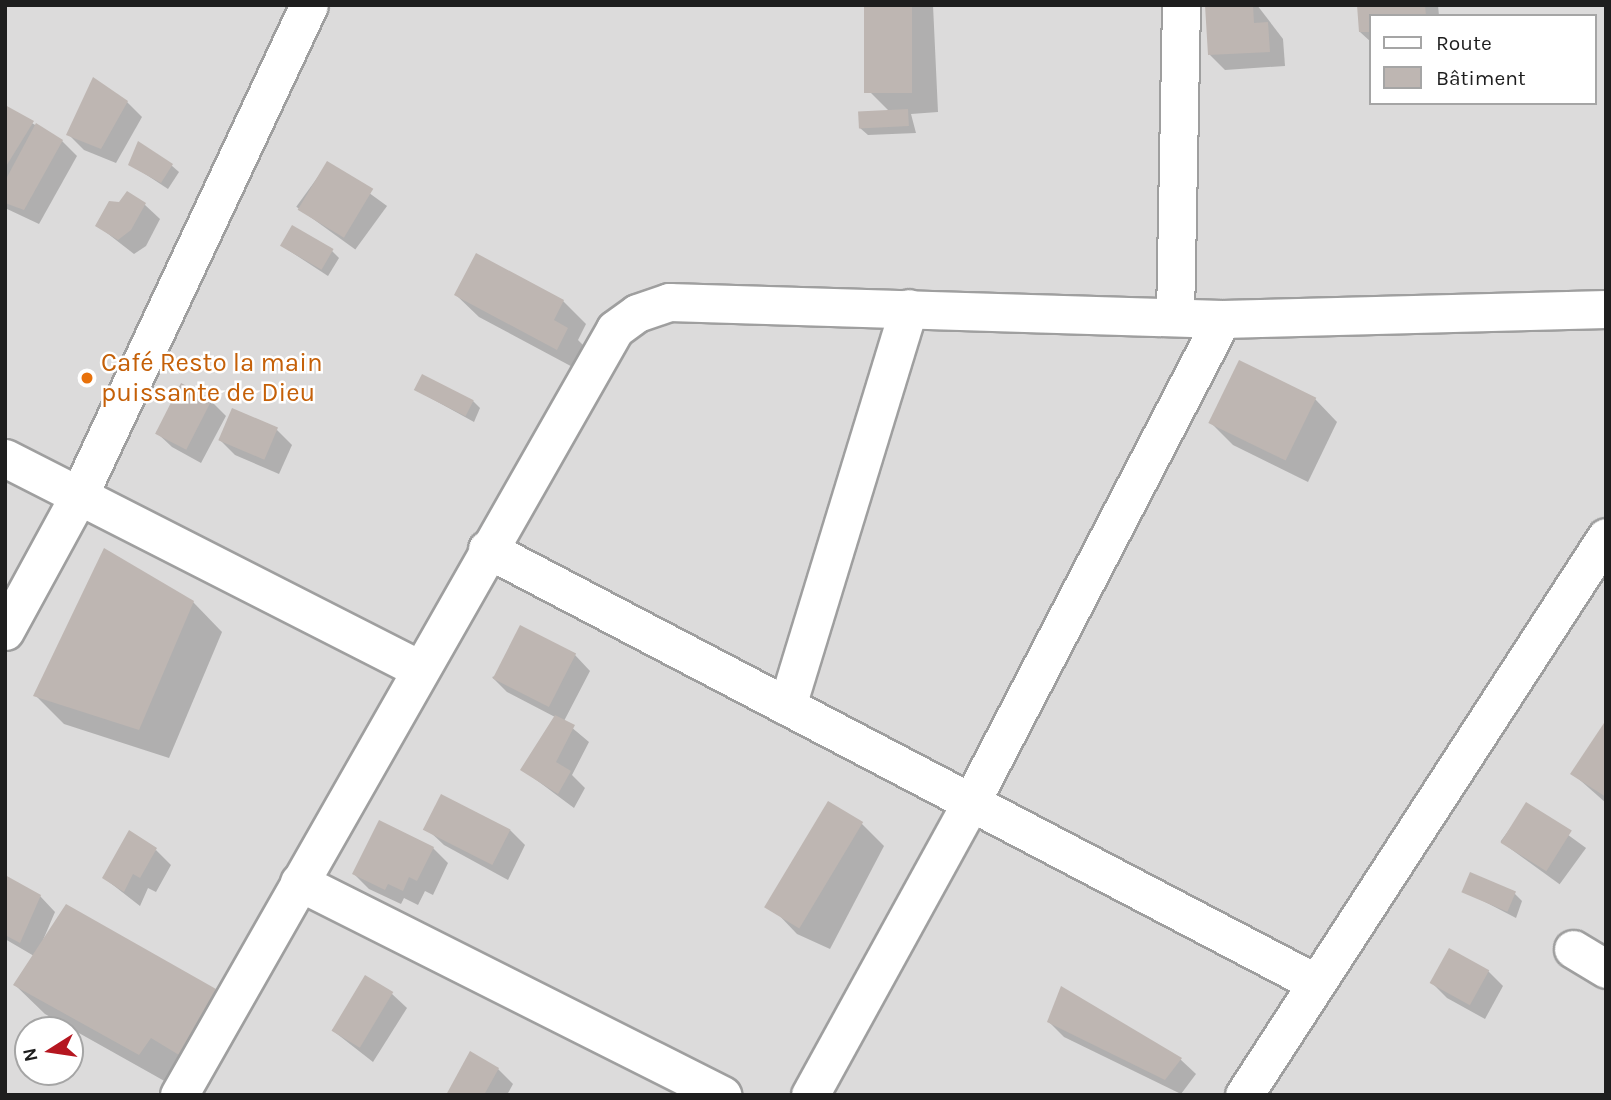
<!DOCTYPE html>
<meta charset="utf-8">
<style>
body{margin:0}
#map{position:relative;width:1611px;height:1100px;overflow:hidden;background:#eeeae5;font-family:Karla,sans-serif}
div>[style]{position:absolute}
[style*='--x']{left:calc(var(--x)*1px);top:calc(var(--y)*1px);width:calc(var(--w)*1px);rotate:calc(var(--a)*1deg)}
.residential>*{inset:0;background:#dcdbdb}
.shadow>*{inset:0;background:#0003;transform-origin:0 0}
.building>*{inset:0;background:#beb6b2;transform-origin:0 0}
.roads{filter:drop-shadow(2px 0 #9f9f9f) drop-shadow(-2px 0 #9f9f9f) drop-shadow(0 2px #9f9f9f) drop-shadow(0 -2px #9f9f9f)}
.minor>*{height:37px;margin:-18.5px;padding:0 18.5px;transform-origin:18.5px;border-radius:18.5px;background:#fff}
.dots>*{width:19px;height:19px;translate:-50% -50%;box-sizing:border-box;border:4px solid #fff;border-radius:50%}
span{translate:-50% -50%;white-space:nowrap;text-align:center;line-height:1.15;-webkit-text-stroke:5px #fff;paint-order:stroke}
.food-label{font-size:26px;color:#c56008}
.left{translate:0 -50%;text-align:left}
.frame{position:absolute;inset:0;border:7px solid #1e1e1e;pointer-events:none}
.legend{position:absolute;left:1369px;top:14px;width:228px;height:91px;box-sizing:border-box;background:#fff;border:2px solid #a5a5a5;margin:0;padding:9px 12px;list-style:none;font-size:21px;color:#1e1e1e}
.legend li{display:flex;align-items:center;gap:14px;height:35px}
.legend b{width:35px;border:2px solid #a5a5a5}
.north{position:absolute;left:14px;top:1016px;width:70px;height:70px;box-sizing:border-box;background:#fff;border:2px solid #a5a5a5;border-radius:50%;rotate:258deg;font-size:19px;font-weight:700;line-height:28px;text-align:center;color:#1e1e1e}
.north::after{content:'';display:block;margin:auto;width:24px;height:32px;background:#b51620;clip-path:polygon(50% 0,100% 100%,50% 72%,0 100%)}
</style>
<div id="map">
<div class="residential">
<div style="clip-path:polygon(evenodd,5px 5px,1606px 5px,1606px 1095px,5px 1095px,5px 5px,1371px 16px,1595px 16px,1595px 103px,1371px 103px,1371px 16px,5px 5px,28px 1030px,70px 1030px,70px 1072px,28px 1072px,28px 1030px)"></div>
</div>
<div class="shadow">
<div style="clip-path:polygon(866px 5px,933px 5px,938px 112px,911px 114px,916px 133px,868px 135px,860px 128px,889px 111px,870px 92px)"></div>
<div style="clip-path:polygon(1207px 5px,1257px 5px,1283px 39px,1285px 66px,1225px 70px,1210px 55px)"></div>
<div style="clip-path:polygon(1358px 5px,1438px 5px,1439px 16px,1371px 16px,1371px 42px,1360px 32px)"></div>
<div style="clip-path:polygon(127px 102px,142px 117px,116px 163px,84px 150px,68px 134px)"></div>
<div style="clip-path:polygon(5px 107px,62px 141px,77px 156px,39px 224px,5px 208px)"></div>
<div style="left:328px;top:163px;width:73px;height:54px;rotate:36deg"></div>
<div style="clip-path:polygon(130px 164px,171px 165px,179px 172px,168px 189px)"></div>
<div style="clip-path:polygon(144px 204px,160px 219px,146px 246px,134px 254px,98px 226px)"></div>
<div style="clip-path:polygon(282px 246px,332px 251px,339px 258px,328px 276px)"></div>
<div style="clip-path:polygon(456px 295px,563px 301px,586px 324px,578px 340px,590px 352px,580px 371px,479px 317px)"></div>
<div style="clip-path:polygon(416px 390px,473px 401px,480px 408px,474px 422px)"></div>
<div style="clip-path:polygon(1315px 399px,1337px 422px,1308px 482px,1233px 445px,1211px 423px)"></div>
<div style="clip-path:polygon(211px 401px,226px 416px,201px 463px,172px 447px,156px 432px)"></div>
<div style="clip-path:polygon(277px 430px,292px 445px,279px 474px,235px 455px,220px 440px)"></div>
<div style="clip-path:polygon(193px 602px,222px 632px,169px 758px,64px 724px,35px 695px)"></div>
<div style="clip-path:polygon(575px 655px,590px 671px,564px 721px,589px 742px,572px 775px,585px 788px,574px 808px,523px 770px,555px 717px,507px 692px,492px 677px)"></div>
<div style="clip-path:polygon(1606px 723px,1606px 803px,1572px 773px)"></div>
<div style="left:1527px;top:805px;width:73px;height:45px;rotate:36deg"></div>
<div style="clip-path:polygon(861px 823px,884px 846px,830px 949px,797px 934px,775px 911px)"></div>
<div style="clip-path:polygon(428px 830px,510px 830px,525px 845px,508px 880px,444px 845px)"></div>
<div style="clip-path:polygon(433px 848px,448px 863px,433px 895px,425px 891px,418px 905px,404px 898px,401px 904px,369px 889px,354px 874px)"></div>
<div style="clip-path:polygon(156px 850px,171px 865px,156px 892px,148px 888px,140px 906px,104px 878px)"></div>
<div style="clip-path:polygon(5px 877px,40px 896px,55px 912px,43px 940px,215px 990px,244px 1019px,209px 1083px,181px 1066px,168px 1083px,45px 1014px,15px 985px,34px 956px,5px 939px)"></div>
<div style="clip-path:polygon(1464px 891px,1515px 894px,1522px 901px,1516px 918px)"></div>
<div style="clip-path:polygon(1488px 971px,1503px 986px,1485px 1019px,1447px 998px,1432px 983px)"></div>
<div style="clip-path:polygon(391px 993px,407px 1008px,373px 1062px,332px 1030px)"></div>
<div style="clip-path:polygon(1049px 1022px,1180px 1059px,1196px 1074px,1181px 1094px,1064px 1037px)"></div>
<div style="clip-path:polygon(498px 1069px,513px 1084px,507px 1095px,448px 1095px)"></div>
</div>
<div class="building">
<div style="left:864px;top:5px;width:48px;height:88px"></div>
<div style="clip-path:polygon(1205px 5px,1253px 5px,1254px 23px,1268px 22px,1270px 52px,1208px 55px)"></div>
<div style="clip-path:polygon(1357px 5px,1425px 5px,1426px 16px,1371px 16px,1371px 32px,1359px 32px)"></div>
<div style="clip-path:polygon(93px 77px,128px 101px,101px 149px,66px 135px)"></div>
<div style="clip-path:polygon(5px 105px,34px 121px,5px 168px)"></div>
<div style="left:908px;top:109px;width:17px;height:50px;rotate:87deg"></div>
<div style="clip-path:polygon(36px 123px,63px 140px,24px 210px,5px 203px,5px 181px)"></div>
<div style="clip-path:polygon(138px 141px,173px 164px,161px 183px,128px 165px)"></div>
<div style="left:327px;top:161px;width:54px;height:57px;rotate:31deg"></div>
<div style="clip-path:polygon(127px 191px,146px 203px,131px 230px,118px 240px,95px 226px,109px 201px,119px 202px)"></div>
<div style="left:292px;top:225px;width:48px;height:24px;rotate:30deg"></div>
<div style="clip-path:polygon(476px 253px,564px 300px,554px 320px,568px 328px,557px 350px,454px 295px)"></div>
<div style="left:1239px;top:360px;width:86px;height:70px;rotate:26deg"></div>
<div style="left:422px;top:374px;width:58px;height:18px;rotate:27deg"></div>
<div style="left:181px;top:383px;width:35px;height:57px;rotate:27deg"></div>
<div style="left:232px;top:408px;width:50px;height:35px;rotate:23deg"></div>
<div style="clip-path:polygon(104px 548px,194px 601px,139px 730px,33px 696px)"></div>
<div style="left:520px;top:625px;width:63px;height:60px;rotate:27deg"></div>
<div style="clip-path:polygon(555px 715px,575px 725px,556px 762px,571px 771px,558px 794px,520px 770px)"></div>
<div style="clip-path:polygon(1606px 720px,1606px 797px,1570px 774px)"></div>
<div style="left:441px;top:794px;width:78px;height:40px;rotate:27deg"></div>
<div style="left:828px;top:801px;width:41px;height:124px;rotate:31deg"></div>
<div style="left:1526px;top:802px;width:54px;height:48px;rotate:32deg"></div>
<div style="clip-path:polygon(379px 820px,434px 847px,417px 881px,409px 877px,403px 891px,388px 884px,385px 890px,352px 874px)"></div>
<div style="clip-path:polygon(129px 830px,157px 848px,140px 878px,133px 874px,124px 892px,102px 878px)"></div>
<div style="left:1470px;top:872px;width:50px;height:22px;rotate:23deg"></div>
<div style="clip-path:polygon(5px 875px,41px 895px,20px 943px,5px 935px)"></div>
<div style="clip-path:polygon(66px 904px,216px 989px,179px 1055px,151px 1038px,139px 1055px,13px 985px)"></div>
<div style="left:1449px;top:948px;width:46px;height:40px;rotate:29deg"></div>
<div style="left:365px;top:975px;width:33px;height:65px;rotate:31deg"></div>
<div style="clip-path:polygon(1061px 986px,1182px 1058px,1165px 1080px,1047px 1022px)"></div>
<div style="clip-path:polygon(470px 1051px,499px 1068px,484px 1095px,446px 1095px)"></div>
</div>
<div class="roads">
<div class="minor">
<div style="--x:1175;--y:317;--w:312;--a:-88.9"></div>
<div style="--x:5;--y:458;--w:465;--a:27"></div>
<div style="--x:487;--y:549;--w:936;--a:27.63"></div>
<div style="--x:5;--y:631;--w:155;--a:-61.4"></div>
<div style="--x:79;--y:495;--w:541;--a:-64.86"></div>
<div style="--x:787;--y:706;--w:416;--a:-73"></div>
<div style="--x:299;--y:882;--w:474;--a:26.7"></div>
<div style="--x:1573;--y:949;--w:39;--a:31"></div>
<div style="--x:179;--y:1095;--w:881;--a:-60.35"></div>
<div style="--x:615;--y:329;--w:27;--a:-36"></div>
<div style="--x:637;--y:313;--w:34;--a:-19"></div>
<div style="--x:669;--y:302;--w:553;--a:1.76"></div>
<div style="--x:1222;--y:319;--w:384;--a:-1.5"></div>
<div style="--x:810;--y:1095;--w:334;--a:-61.2"></div>
<div style="--x:971;--y:802;--w:544;--a:-62.54"></div>
<div style="--x:1244;--y:1095;--w:665;--a:-57.03"></div>
</div>
</div>
<div class="dots">
<div style="left:87px;top:378px;background:#e8710a"></div>
</div>
<div class="food-label">
<span class="left" style="left:101px;top:378px">Café Resto la main<br>puissante de Dieu</span>
</div>
<div class="frame"></div>
<ul class="legend">
<li><b style="height:9px;background:#fff"></b>Route</li>
<li><b style="height:19px;background:#beb6b2"></b>Bâtiment</li>
</ul>
<div class="north">N</div>
</div>
